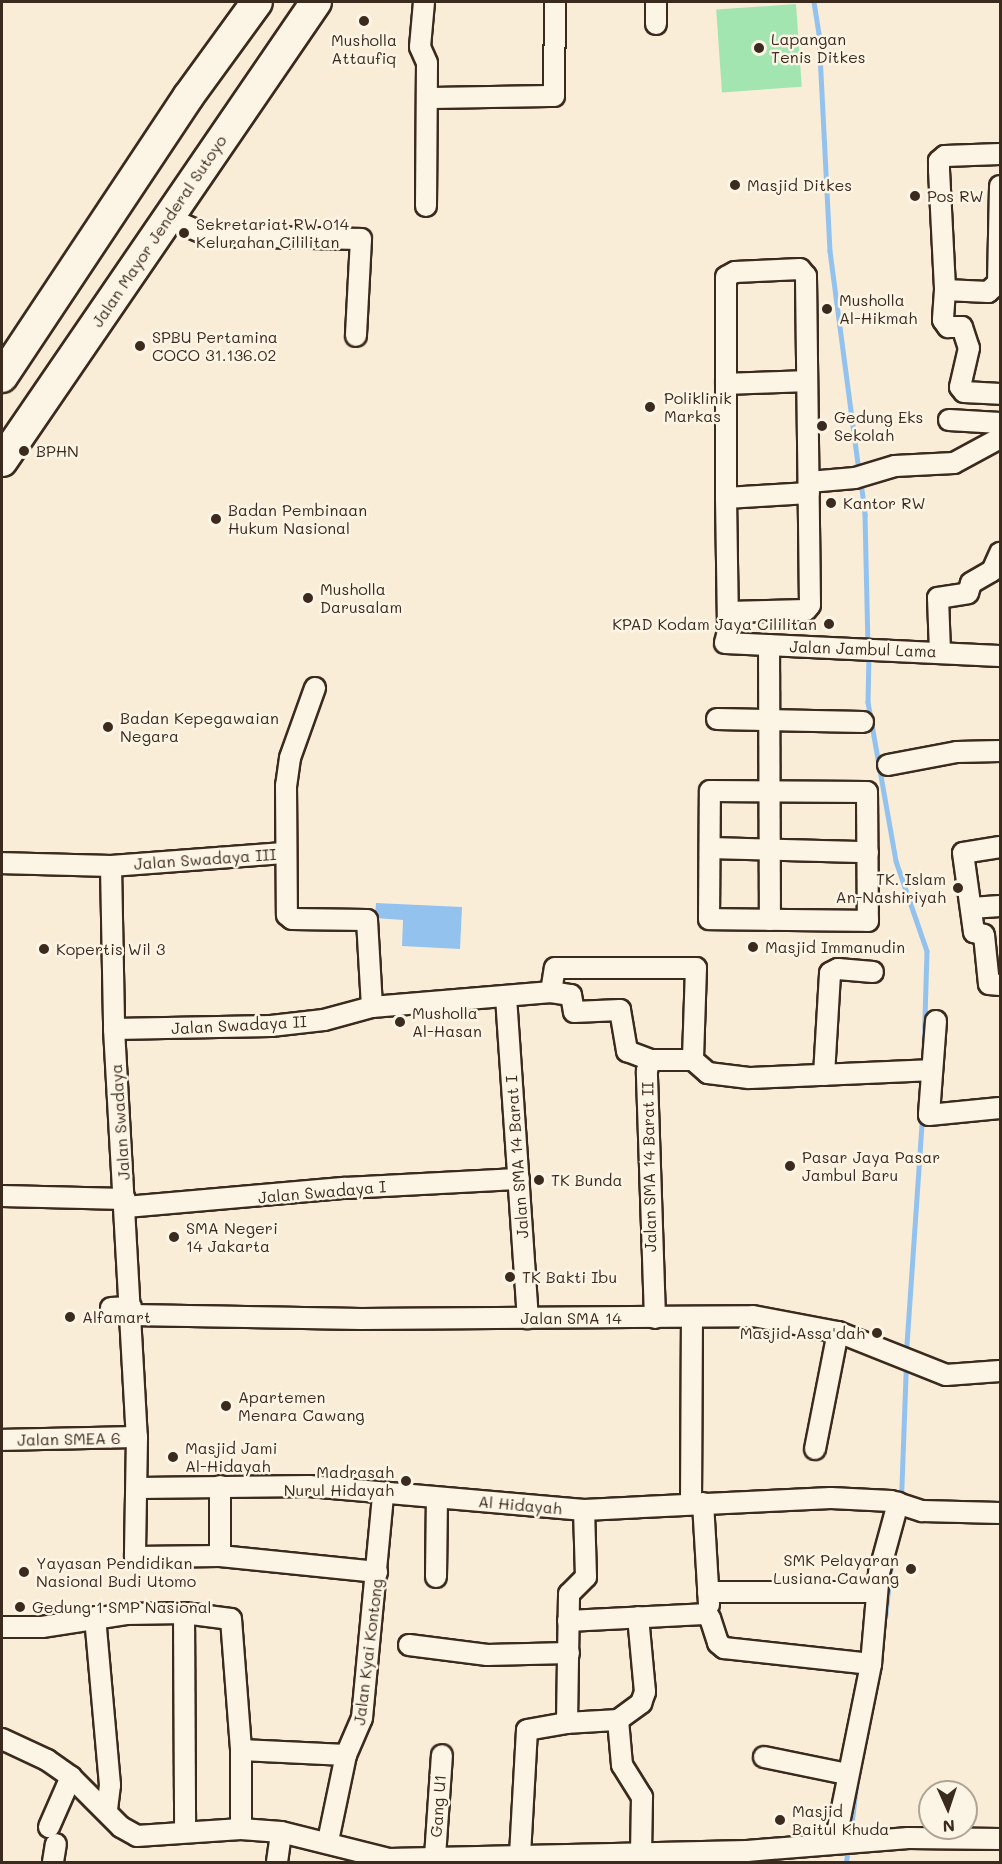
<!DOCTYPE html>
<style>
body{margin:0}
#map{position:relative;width:1002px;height:1864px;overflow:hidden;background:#f9edd7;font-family:Mali,sans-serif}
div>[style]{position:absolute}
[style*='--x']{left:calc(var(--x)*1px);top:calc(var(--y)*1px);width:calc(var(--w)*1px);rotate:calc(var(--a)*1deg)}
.green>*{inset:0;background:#a3e5b0;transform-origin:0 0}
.water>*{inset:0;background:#94c2ef}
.stream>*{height:4.5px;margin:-2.25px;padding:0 2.25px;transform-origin:2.25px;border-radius:2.25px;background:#94c2ef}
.roads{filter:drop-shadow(2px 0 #3b2a1e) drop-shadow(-2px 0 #3b2a1e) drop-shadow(0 2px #3b2a1e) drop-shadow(0 -2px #3b2a1e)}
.minor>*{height:20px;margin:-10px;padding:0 10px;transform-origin:10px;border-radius:10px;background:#fcf5e5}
.highway>*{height:30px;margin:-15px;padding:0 15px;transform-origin:15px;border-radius:15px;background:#fcf5e5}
.dots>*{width:16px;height:16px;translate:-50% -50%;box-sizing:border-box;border:3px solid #fcf5e5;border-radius:50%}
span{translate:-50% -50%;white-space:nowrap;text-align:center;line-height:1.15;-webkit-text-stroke:5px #fcf5e5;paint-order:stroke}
.poi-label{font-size:16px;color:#3b2a1e}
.left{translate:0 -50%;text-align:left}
.right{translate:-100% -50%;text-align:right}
.street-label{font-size:16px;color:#3b2a1e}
.frame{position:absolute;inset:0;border:3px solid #3b2a1e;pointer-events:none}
.north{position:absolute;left:918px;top:1780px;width:60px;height:60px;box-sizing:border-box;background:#fcf5e5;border:2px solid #afa495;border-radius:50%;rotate:177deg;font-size:16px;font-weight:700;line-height:24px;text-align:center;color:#3b2a1e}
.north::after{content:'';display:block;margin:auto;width:21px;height:27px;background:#3b2a1e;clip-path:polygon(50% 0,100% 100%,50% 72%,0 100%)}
</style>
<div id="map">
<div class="green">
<div style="left:796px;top:4px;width:83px;height:80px;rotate:86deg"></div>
</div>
<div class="water">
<div style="clip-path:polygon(376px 903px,462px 907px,460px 949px,402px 946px,403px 920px,375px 918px)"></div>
</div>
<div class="stream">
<div style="--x:814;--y:2;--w:32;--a:81"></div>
<div style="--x:819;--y:34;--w:217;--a:87.1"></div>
<div style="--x:830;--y:251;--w:221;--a:82.5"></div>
<div style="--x:861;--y:481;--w:34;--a:83"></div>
<div style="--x:865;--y:515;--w:129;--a:88.7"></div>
<div style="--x:869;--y:655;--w:47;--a:91.2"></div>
<div style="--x:868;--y:702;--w:161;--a:80"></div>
<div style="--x:896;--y:861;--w:95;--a:71"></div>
<div style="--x:927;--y:951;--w:99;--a:91.7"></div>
<div style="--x:906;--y:1352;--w:238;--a:-86.1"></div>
<div style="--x:901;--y:1499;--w:135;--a:-87.9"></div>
<div style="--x:885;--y:1618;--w:54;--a:-83.7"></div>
<div style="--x:850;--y:1837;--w:51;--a:-83.3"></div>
<div style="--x:846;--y:1862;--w:14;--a:-82"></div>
</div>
<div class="roads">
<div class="minor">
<div style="--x:424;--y:2;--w:45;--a:95.1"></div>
<div style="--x:420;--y:47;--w:17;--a:66"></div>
<div style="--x:427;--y:63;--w:143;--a:90.4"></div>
<div style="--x:656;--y:24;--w:22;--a:-90"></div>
<div style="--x:427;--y:98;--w:127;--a:-0.9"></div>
<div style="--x:554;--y:96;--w:94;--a:-89.4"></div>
<div style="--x:1000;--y:154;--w:55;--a:177.9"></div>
<div style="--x:945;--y:156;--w:8;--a:140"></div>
<div style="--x:939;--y:161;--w:9;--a:90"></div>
<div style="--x:939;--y:170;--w:120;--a:87.1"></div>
<div style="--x:945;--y:290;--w:30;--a:94"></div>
<div style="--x:943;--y:320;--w:9;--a:54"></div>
<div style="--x:948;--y:327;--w:14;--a:0"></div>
<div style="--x:962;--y:327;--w:22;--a:72"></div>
<div style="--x:969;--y:348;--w:40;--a:103"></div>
<div style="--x:960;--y:387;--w:6;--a:51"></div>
<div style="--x:964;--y:392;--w:36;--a:3"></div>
<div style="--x:168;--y:218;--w:46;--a:23.2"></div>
<div style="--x:210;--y:236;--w:151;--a:1.1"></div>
<div style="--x:361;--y:239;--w:97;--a:93"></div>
<div style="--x:945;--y:290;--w:43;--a:2.7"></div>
<div style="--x:988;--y:292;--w:13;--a:-42"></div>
<div style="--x:998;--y:283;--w:97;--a:-88.8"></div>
<div style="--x:726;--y:384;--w:81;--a:-2.1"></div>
<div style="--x:949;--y:420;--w:51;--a:3.4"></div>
<div style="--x:809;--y:482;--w:46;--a:-5"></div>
<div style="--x:855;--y:478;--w:42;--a:-16.7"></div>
<div style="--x:895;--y:466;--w:59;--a:-2.9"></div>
<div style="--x:954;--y:463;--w:52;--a:-28.5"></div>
<div style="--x:726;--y:498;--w:83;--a:-3.4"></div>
<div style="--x:728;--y:612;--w:78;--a:-1.5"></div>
<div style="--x:806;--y:610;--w:6;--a:-51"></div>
<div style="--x:810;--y:605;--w:329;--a:-90.7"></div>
<div style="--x:806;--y:276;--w:9;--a:-131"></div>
<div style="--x:800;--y:269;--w:65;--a:177.4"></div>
<div style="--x:735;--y:272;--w:10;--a:151"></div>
<div style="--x:726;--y:277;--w:221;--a:90"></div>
<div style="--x:726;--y:498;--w:133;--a:89.1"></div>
<div style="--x:728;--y:631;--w:12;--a:104"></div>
<div style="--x:725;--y:643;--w:275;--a:2.7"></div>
<div style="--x:769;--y:645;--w:275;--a:89.8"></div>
<div style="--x:940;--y:652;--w:54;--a:-92.1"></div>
<div style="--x:938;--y:598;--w:30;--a:-9"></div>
<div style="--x:968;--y:593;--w:10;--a:-73"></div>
<div style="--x:971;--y:583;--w:24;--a:-30"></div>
<div style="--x:992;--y:571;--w:20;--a:-66"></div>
<div style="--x:315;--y:688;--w:74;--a:109.7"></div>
<div style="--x:290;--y:758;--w:27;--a:98"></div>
<div style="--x:286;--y:785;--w:130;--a:89.6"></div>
<div style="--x:287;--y:915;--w:6;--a:39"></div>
<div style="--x:292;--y:919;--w:75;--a:0.8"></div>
<div style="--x:367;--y:920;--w:87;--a:86.7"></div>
<div style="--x:717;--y:719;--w:146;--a:1.2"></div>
<div style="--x:888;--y:765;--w:70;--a:-10.7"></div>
<div style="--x:957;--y:752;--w:43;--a:-1.3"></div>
<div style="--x:710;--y:791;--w:157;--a:0.4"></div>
<div style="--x:867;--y:792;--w:129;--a:89.6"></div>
<div style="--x:868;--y:921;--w:159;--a:-179.3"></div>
<div style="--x:709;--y:919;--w:128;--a:-89.6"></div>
<div style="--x:1000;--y:847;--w:37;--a:171"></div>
<div style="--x:963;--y:853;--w:80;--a:82.1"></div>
<div style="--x:974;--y:932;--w:10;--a:17"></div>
<div style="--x:984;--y:935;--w:49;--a:84.2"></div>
<div style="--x:989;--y:984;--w:11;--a:5"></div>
<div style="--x:710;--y:848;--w:158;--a:1.5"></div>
<div style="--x:2;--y:863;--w:109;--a:1.6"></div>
<div style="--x:111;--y:866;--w:163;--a:88.9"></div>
<div style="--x:114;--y:1029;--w:409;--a:86.8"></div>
<div style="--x:137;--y:1437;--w:120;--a:91"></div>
<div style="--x:135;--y:1557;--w:85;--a:-0.7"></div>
<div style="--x:220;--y:1556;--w:158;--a:5.8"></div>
<div style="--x:111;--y:866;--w:173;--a:-4.3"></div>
<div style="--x:971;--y:908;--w:29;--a:-4"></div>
<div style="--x:551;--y:992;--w:20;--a:9"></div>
<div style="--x:571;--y:995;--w:17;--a:80"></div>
<div style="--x:574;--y:1012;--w:46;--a:-2.5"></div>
<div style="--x:620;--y:1010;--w:42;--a:80.3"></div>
<div style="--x:627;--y:1051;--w:25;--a:21"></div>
<div style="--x:506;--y:997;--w:322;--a:86.1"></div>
<div style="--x:936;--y:1021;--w:94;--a:94.3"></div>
<div style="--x:929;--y:1115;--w:71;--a:-5.6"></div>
<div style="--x:114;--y:1029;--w:157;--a:-1.1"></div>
<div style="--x:271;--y:1026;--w:53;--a:-6.5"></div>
<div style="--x:324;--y:1020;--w:50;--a:-15.2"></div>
<div style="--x:372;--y:1007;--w:180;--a:-4.8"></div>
<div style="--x:551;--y:992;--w:24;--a:-81"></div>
<div style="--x:555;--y:968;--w:141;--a:0"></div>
<div style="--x:696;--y:968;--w:92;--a:91.9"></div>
<div style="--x:693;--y:1060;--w:20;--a:41"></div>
<div style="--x:708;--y:1073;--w:41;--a:7"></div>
<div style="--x:749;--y:1078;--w:181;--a:-2.5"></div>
<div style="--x:824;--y:1075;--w:102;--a:-86.6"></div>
<div style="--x:830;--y:973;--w:9;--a:-27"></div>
<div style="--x:838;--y:969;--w:35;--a:5"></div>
<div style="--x:2;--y:1196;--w:123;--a:1.4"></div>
<div style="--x:126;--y:1207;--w:220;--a:-5"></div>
<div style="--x:345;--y:1188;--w:174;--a:-3"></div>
<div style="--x:111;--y:1308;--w:20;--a:-3"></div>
<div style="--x:131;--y:1315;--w:230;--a:1"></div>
<div style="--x:361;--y:1319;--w:392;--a:-0.4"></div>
<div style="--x:753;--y:1316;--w:86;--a:10.7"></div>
<div style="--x:838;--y:1332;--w:116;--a:21.7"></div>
<div style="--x:946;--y:1375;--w:54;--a:-4.2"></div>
<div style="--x:655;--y:1318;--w:247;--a:-91.9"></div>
<div style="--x:647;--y:1071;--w:11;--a:-75"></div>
<div style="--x:650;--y:1060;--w:43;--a:0"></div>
<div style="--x:2;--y:1440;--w:135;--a:-1.3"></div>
<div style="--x:815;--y:1449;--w:119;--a:-78.9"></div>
<div style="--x:139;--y:1488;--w:170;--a:-0.7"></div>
<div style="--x:309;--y:1486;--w:276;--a:5"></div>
<div style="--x:584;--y:1510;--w:247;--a:-2.8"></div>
<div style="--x:831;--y:1498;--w:60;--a:2.9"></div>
<div style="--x:891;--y:1501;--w:33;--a:18"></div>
<div style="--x:922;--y:1511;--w:78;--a:1.5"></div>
<div style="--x:691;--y:1503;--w:184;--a:-89.7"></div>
<div style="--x:703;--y:1503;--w:102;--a:86.6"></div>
<div style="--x:220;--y:1556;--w:70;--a:-90"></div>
<div style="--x:436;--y:1577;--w:79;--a:-89.3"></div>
<div style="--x:708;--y:1592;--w:167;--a:0"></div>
<div style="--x:184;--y:1613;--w:218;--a:89.7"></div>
<div style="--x:95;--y:1617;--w:169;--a:84.9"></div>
<div style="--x:110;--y:1785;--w:26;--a:97"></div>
<div style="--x:568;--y:1621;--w:136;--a:-2.9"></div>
<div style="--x:704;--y:1614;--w:7;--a:34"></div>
<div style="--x:710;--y:1618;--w:26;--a:72"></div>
<div style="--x:718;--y:1643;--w:8;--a:40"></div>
<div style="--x:724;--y:1648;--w:148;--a:6.2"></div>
<div style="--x:2;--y:1627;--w:40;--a:0"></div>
<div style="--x:42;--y:1627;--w:85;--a:-8.8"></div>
<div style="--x:126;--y:1614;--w:58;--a:-1"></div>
<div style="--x:184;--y:1613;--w:47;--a:7.3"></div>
<div style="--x:231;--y:1619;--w:131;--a:85.6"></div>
<div style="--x:241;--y:1750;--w:79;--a:90"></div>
<div style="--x:409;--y:1645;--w:79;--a:7.3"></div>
<div style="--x:487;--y:1655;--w:82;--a:-1.4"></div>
<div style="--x:618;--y:1720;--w:45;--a:84.9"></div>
<div style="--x:622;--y:1765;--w:38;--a:58"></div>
<div style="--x:642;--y:1797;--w:57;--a:91"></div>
<div style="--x:618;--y:1720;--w:29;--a:-36"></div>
<div style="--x:641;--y:1703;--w:12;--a:-70"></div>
<div style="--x:645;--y:1692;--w:75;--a:-95.3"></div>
<div style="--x:567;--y:1723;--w:51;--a:-3.4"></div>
<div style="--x:2;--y:1739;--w:50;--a:25"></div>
<div style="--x:47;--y:1760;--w:29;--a:35"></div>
<div style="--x:71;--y:1777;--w:71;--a:45"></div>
<div style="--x:121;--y:1827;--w:18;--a:29"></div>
<div style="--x:137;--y:1836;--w:104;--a:-3.9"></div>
<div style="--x:241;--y:1829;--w:40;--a:4.3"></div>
<div style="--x:281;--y:1832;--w:111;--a:14"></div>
<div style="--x:389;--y:1859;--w:358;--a:-1.3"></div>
<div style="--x:747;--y:1851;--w:162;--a:-4.6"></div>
<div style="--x:908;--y:1838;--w:92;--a:0.6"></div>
<div style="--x:241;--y:1750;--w:105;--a:2.7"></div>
<div style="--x:764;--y:1757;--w:85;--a:11.6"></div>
<div style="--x:49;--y:1827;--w:55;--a:-66.3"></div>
<div style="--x:328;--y:1841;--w:88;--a:-78.2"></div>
<div style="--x:346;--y:1755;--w:40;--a:-66.6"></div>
<div style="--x:362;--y:1718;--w:225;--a:-84.6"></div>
<div style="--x:835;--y:1843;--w:183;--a:-78.6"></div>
<div style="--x:871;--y:1664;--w:91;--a:-85"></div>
<div style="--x:879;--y:1573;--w:73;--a:-74.8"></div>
<div style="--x:520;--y:1855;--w:125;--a:-86.8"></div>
<div style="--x:527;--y:1730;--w:41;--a:-9.9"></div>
<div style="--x:567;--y:1723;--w:129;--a:-89.1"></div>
<div style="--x:569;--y:1594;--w:24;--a:-45"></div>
<div style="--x:586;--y:1577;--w:67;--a:-91.7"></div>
<div style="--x:435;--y:1857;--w:102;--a:-86.1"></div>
<div style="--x:53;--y:1862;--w:18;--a:-81"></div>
<div style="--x:277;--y:1862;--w:30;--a:-82"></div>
</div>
<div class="highway">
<div style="--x:2;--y:377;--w:336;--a:-56.4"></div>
<div style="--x:188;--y:97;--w:117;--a:-54"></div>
<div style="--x:2;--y:461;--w:556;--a:-55.62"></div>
</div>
</div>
<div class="dots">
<div style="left:364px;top:21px;background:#3b2a1e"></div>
<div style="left:759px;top:48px;background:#3b2a1e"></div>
<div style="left:735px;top:185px;background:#3b2a1e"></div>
<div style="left:915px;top:196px;background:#3b2a1e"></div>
<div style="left:184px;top:233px;background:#3b2a1e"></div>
<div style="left:827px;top:309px;background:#3b2a1e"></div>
<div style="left:140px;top:346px;background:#3b2a1e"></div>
<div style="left:650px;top:407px;background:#3b2a1e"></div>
<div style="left:822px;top:426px;background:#3b2a1e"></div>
<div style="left:24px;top:451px;background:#3b2a1e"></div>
<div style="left:831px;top:503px;background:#3b2a1e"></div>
<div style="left:216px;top:519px;background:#3b2a1e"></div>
<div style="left:308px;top:598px;background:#3b2a1e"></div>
<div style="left:829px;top:624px;background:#3b2a1e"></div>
<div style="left:108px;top:727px;background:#3b2a1e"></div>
<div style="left:958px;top:888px;background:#3b2a1e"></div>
<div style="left:753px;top:947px;background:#3b2a1e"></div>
<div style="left:44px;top:949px;background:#3b2a1e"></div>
<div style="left:400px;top:1022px;background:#3b2a1e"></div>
<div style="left:790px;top:1166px;background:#3b2a1e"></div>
<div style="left:539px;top:1180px;background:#3b2a1e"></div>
<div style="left:174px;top:1237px;background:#3b2a1e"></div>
<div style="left:510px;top:1277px;background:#3b2a1e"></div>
<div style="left:70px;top:1317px;background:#3b2a1e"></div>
<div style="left:877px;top:1333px;background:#3b2a1e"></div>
<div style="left:226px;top:1406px;background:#3b2a1e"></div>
<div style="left:173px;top:1457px;background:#3b2a1e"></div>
<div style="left:406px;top:1481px;background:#3b2a1e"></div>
<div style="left:911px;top:1569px;background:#3b2a1e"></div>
<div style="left:24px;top:1572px;background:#3b2a1e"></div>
<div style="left:20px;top:1607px;background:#3b2a1e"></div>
<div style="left:780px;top:1820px;background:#3b2a1e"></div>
</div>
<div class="poi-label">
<span class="left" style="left:771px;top:48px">Lapangan<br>Tenis Ditkes</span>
<span style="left:364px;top:49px">Musholla<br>Attaufiq</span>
<span class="left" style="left:747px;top:185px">Masjid Ditkes</span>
<span class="left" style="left:927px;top:196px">Pos RW</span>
<span class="left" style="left:196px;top:233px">Sekretariat RW 014<br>Kelurahan Cililitan</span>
<span class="left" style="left:839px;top:309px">Musholla<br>Al-Hikmah</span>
<span class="left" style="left:152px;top:346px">SPBU Pertamina<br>COCO 31.136.02</span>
<span class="left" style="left:664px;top:407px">Poliklinik<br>Markas</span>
<span class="left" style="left:834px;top:426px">Gedung Eks<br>Sekolah</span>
<span class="left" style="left:36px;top:451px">BPHN</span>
<span class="left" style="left:843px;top:503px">Kantor RW</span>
<span class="left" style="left:228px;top:519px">Badan Pembinaan<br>Hukum Nasional</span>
<span class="left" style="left:320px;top:598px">Musholla<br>Darusalam</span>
<span class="right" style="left:817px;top:624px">KPAD Kodam Jaya Cililitan</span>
<span class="left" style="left:120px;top:727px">Badan Kepegawaian<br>Negara</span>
<span class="right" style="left:946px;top:888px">TK. Islam<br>An-Nashiriyah</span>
<span class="left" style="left:765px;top:947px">Masjid Immanudin</span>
<span class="left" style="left:56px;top:949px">Kopertis Wil 3</span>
<span class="left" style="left:412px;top:1022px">Musholla<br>Al-Hasan</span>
<span class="left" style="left:802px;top:1166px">Pasar Jaya Pasar<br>Jambul Baru</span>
<span class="left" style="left:551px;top:1180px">TK Bunda</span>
<span class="left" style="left:186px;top:1237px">SMA Negeri<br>14 Jakarta</span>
<span class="left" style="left:522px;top:1277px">TK Bakti Ibu</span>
<span class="left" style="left:82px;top:1317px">Alfamart</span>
<span class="right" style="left:865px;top:1333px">Masjid Assa'dah</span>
<span class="left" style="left:238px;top:1406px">Apartemen<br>Menara Cawang</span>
<span class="left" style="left:185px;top:1457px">Masjid Jami<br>Al-Hidayah</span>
<span class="right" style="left:394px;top:1481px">Madrasah<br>Nurul Hidayah</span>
<span class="right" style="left:899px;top:1569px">SMK Pelayaran<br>Lusiana Cawang</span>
<span class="left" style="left:36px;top:1572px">Yayasan Pendidikan<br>Nasional Budi Utomo</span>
<span class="left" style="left:32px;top:1607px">Gedung 1 SMP Nasional</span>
<span class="left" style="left:792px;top:1820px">Masjid<br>Baitul Khuda</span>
</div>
<div class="street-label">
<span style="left:159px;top:231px;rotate:-56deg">Jalan Mayor Jenderal Sutoyo</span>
<span style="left:863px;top:649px;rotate:2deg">Jalan Jambul Lama</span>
<span style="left:205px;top:859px;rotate:-4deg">Jalan Swadaya III</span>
<span style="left:239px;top:1025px;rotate:-3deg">Jalan Swadaya II</span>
<span style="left:120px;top:1122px;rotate:-94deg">Jalan Swadaya</span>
<span style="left:517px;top:1157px;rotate:-94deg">Jalan SMA 14 Barat I</span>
<span style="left:649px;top:1167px;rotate:-91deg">Jalan SMA 14 Barat II</span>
<span style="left:322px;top:1192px;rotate:-5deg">Jalan Swadaya I</span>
<span style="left:571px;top:1318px">Jalan SMA 14</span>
<span style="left:69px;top:1439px;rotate:-1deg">Jalan SMEA 6</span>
<span style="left:520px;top:1505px;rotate:5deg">Al Hidayah</span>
<span style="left:368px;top:1652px;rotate:-83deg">Jalan Kyai Kontong</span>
<span style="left:438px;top:1806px;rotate:-86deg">Gang U1</span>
</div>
<div class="frame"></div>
<div class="north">N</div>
</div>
